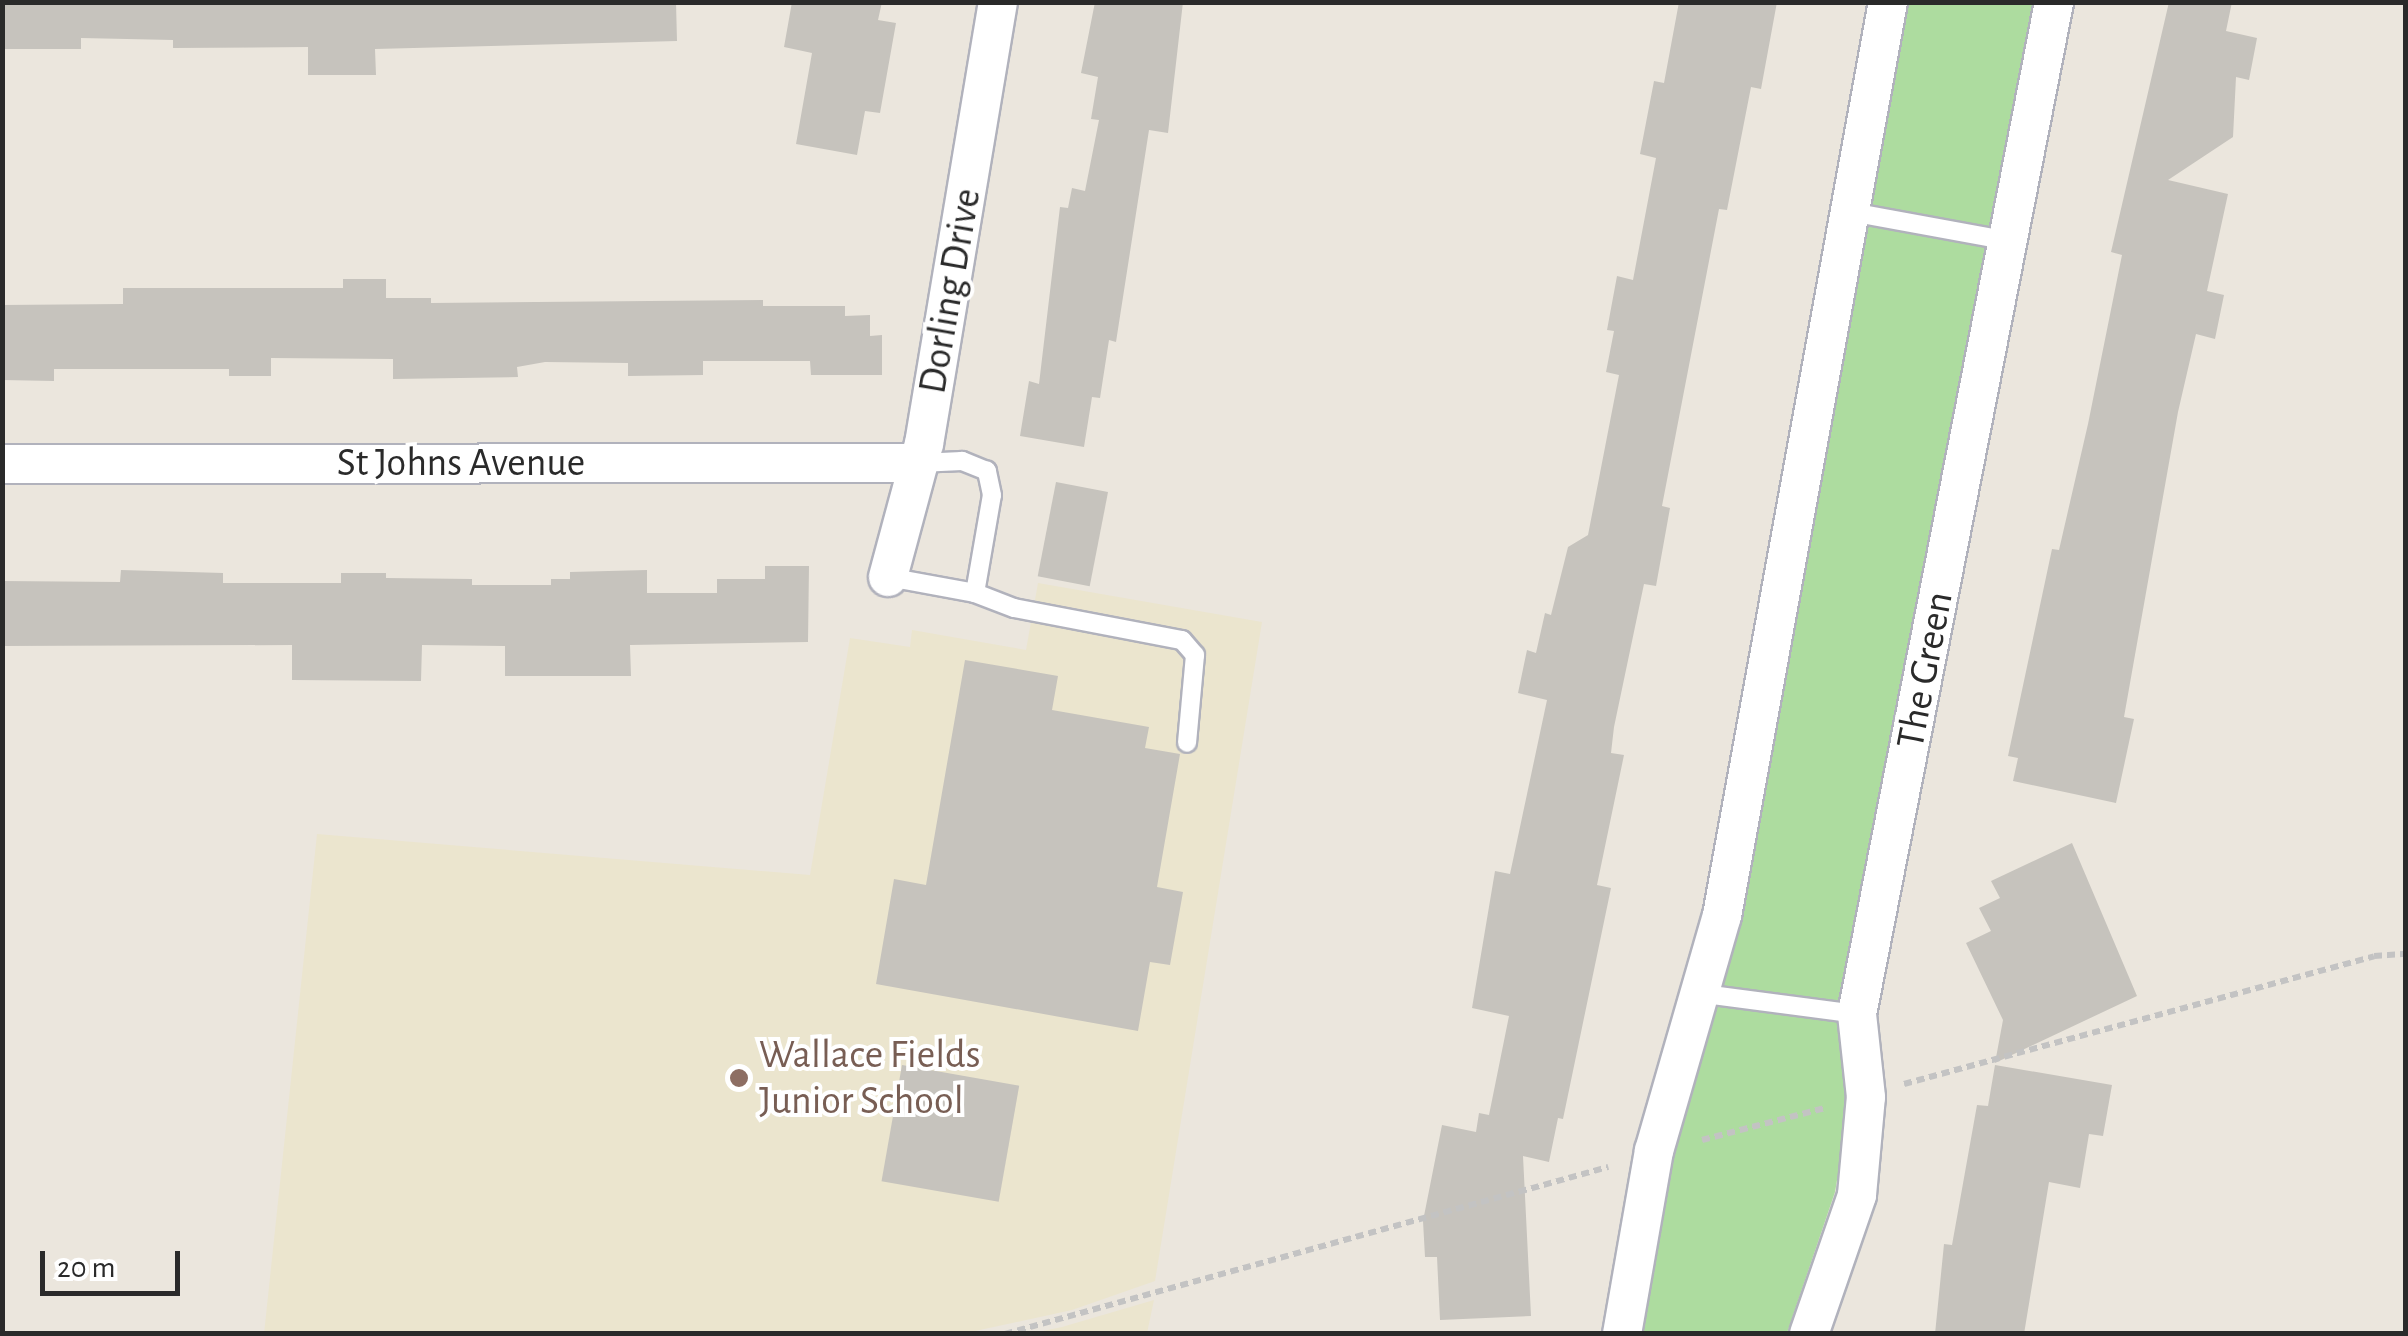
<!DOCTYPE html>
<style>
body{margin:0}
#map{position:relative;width:2408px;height:1336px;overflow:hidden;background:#ebe6dd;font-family:"Alegreya Sans",sans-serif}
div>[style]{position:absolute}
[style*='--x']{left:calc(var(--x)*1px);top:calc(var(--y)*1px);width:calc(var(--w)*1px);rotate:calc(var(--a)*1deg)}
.education>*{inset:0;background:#ebe5ce}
.green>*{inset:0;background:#addc9f}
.building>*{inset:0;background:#c6c3bd;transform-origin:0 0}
.path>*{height:6px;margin-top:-3px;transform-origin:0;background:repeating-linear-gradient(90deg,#c3c3c3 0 8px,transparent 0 13px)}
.roads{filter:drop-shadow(2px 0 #b1b2bc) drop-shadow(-2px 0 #b1b2bc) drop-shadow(0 2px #b1b2bc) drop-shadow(0 -2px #b1b2bc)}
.lane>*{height:18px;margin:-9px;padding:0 9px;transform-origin:9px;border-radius:9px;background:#fff}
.street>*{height:38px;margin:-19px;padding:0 19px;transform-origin:19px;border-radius:19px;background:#fff}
.dots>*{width:28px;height:28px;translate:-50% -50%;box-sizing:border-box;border:5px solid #fff;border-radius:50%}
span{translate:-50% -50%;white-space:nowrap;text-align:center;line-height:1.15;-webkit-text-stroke:8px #fff;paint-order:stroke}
.street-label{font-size:40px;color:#2a2a2a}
.education-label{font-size:40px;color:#785e54}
.left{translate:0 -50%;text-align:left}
.frame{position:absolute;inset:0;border:5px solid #2a2a2a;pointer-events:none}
.scale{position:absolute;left:40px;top:1251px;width:140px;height:45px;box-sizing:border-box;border:5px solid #2a2a2a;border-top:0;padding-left:12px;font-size:30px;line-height:35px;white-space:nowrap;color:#2a2a2a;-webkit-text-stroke:8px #fff;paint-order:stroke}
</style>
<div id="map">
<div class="education">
<div style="clip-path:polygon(1038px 583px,1262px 622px,1155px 1281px,1072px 1310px,966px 1333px,264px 1334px,317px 834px,810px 875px,850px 638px,910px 647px,912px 630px,1026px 650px)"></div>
<div style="clip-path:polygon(1154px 1300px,1147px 1333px,1033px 1333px,1062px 1327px)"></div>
</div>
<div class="green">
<div style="clip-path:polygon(1905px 3px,2036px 3px,1835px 1192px,1787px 1333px,1640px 1334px,1670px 1165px,1740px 923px)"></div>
</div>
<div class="building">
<div style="clip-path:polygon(5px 2px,676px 2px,677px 41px,375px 49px,376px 75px,308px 75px,308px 47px,173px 48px,173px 40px,81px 38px,81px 49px,5px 49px)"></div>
<div style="clip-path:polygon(792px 2px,882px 2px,878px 20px,896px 23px,880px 113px,865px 111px,857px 155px,796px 144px,812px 53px,784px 47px)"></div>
<div style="clip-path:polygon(1095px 2px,1183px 2px,1168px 133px,1149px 130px,1116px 342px,1109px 340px,1100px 398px,1092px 397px,1084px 447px,1020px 436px,1029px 381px,1039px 384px,1060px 207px,1068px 208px,1072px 188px,1085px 191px,1099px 120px,1091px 119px,1098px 77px,1081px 73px)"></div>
<div style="clip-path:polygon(1679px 2px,1777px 2px,1761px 89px,1751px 87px,1727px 210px,1719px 209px,1662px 506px,1670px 508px,1656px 586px,1644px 584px,1614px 727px,1611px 753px,1624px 755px,1597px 885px,1611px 888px,1563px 1119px,1558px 1118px,1549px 1162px,1523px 1156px,1531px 1316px,1440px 1320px,1437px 1257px,1425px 1257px,1423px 1221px,1442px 1125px,1476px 1132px,1479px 1113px,1489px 1115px,1509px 1016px,1472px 1008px,1495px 871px,1510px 874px,1547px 700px,1518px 693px,1527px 650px,1536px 653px,1545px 613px,1551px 615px,1568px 547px,1588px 535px,1619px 375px,1606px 372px,1614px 331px,1607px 330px,1617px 276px,1633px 280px,1656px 158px,1640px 154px,1654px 81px,1664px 83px)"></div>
<div style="clip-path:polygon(2169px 2px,2232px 2px,2226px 31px,2257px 38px,2249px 80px,2236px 77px,2233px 137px,2168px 180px,2228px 194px,2207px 291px,2224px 295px,2215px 339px,2196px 334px,2178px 412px,2124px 717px,2134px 719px,2116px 803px,2013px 781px,2018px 758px,2008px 756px,2052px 549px,2059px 550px,2088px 424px,2122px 255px,2111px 252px)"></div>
<div style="clip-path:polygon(343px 279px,386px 279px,386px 298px,431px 298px,431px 303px,763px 300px,763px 306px,845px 306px,845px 316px,870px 315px,870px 336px,882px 335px,882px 375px,811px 375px,810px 361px,703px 361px,703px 375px,628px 376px,628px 363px,545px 362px,517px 367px,518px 377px,393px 379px,393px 359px,271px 358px,271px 376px,229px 376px,229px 369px,54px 369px,54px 381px,2px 380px,2px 305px,123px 304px,123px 288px,343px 288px)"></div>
<div style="left:1056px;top:482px;width:53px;height:96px;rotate:11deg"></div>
<div style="clip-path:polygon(765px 566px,809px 566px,808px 642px,630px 645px,631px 676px,505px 676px,505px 646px,422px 645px,421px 681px,292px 680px,292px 645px,2px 646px,2px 581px,120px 582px,121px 570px,223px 573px,223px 583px,341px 583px,341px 573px,386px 573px,386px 578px,472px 579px,472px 585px,551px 585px,551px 579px,570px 579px,570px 572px,647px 570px,647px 593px,717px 593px,717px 579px,765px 579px)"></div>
<div style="clip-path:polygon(965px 660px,1058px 676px,1052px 710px,1149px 727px,1145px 748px,1180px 754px,1157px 887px,1183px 892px,1170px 965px,1150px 962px,1138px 1031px,876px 984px,894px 879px,926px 885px)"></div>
<div style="clip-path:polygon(2072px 843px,2137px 996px,1995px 1063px,2003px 1020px,1966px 943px,1991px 931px,1979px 908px,2000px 898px,1991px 881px)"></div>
<div style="left:902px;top:1065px;width:119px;height:118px;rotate:10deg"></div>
<div style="clip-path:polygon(1995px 1065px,2112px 1085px,2103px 1136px,2089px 1134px,2080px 1188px,2049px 1182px,2024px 1334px,1935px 1334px,1944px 1244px,1952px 1245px,1977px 1105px,1988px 1106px)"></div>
</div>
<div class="path">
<div style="--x:1904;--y:1084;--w:487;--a:-15.2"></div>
<div style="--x:2374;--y:956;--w:32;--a:-4"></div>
<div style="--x:1702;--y:1140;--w:127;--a:-14.6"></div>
<div style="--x:1005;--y:1334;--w:626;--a:-15.48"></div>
</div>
<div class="roads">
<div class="lane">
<div style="--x:1851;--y:212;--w:161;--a:10.4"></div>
<div style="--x:888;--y:577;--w:88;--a:10.4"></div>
<div style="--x:975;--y:593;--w:99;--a:-80.2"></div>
<div style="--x:992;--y:495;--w:25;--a:-102"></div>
<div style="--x:987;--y:471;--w:27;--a:-158"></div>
<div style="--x:962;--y:461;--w:43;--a:177.3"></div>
<div style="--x:975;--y:593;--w:42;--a:21"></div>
<div style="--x:1014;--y:608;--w:171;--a:10.8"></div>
<div style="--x:1182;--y:640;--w:20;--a:49"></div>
<div style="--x:1195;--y:655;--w:88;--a:95.2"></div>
<div style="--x:1697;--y:993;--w:161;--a:7.5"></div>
</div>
<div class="street">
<div style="--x:2;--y:464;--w:917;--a:-0.06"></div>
<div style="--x:888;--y:577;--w:138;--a:-74.9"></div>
<div style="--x:924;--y:444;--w:448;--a:-80.5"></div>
<div style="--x:1622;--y:1334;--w:186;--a:-80.1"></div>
<div style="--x:1654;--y:1151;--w:245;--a:-73.9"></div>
<div style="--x:1722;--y:916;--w:929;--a:-79.71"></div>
<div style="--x:1809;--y:1334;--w:147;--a:-70.9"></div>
<div style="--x:1857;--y:1195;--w:98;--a:-84.8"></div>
<div style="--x:1866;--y:1097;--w:83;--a:-96.2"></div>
<div style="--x:1857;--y:1014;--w:1031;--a:-78.98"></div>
</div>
</div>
<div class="dots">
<div style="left:739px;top:1078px;background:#8d6e63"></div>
</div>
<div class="street-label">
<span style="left:950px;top:291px;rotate:-80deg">Dorling Drive</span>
<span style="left:461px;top:463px">St Johns Avenue</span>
<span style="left:1925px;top:670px;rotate:-79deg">The Green</span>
</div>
<div class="education-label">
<span class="left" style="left:759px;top:1078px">Wallace Fields<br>Junior School</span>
</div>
<div class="frame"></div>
<div class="scale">20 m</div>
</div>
